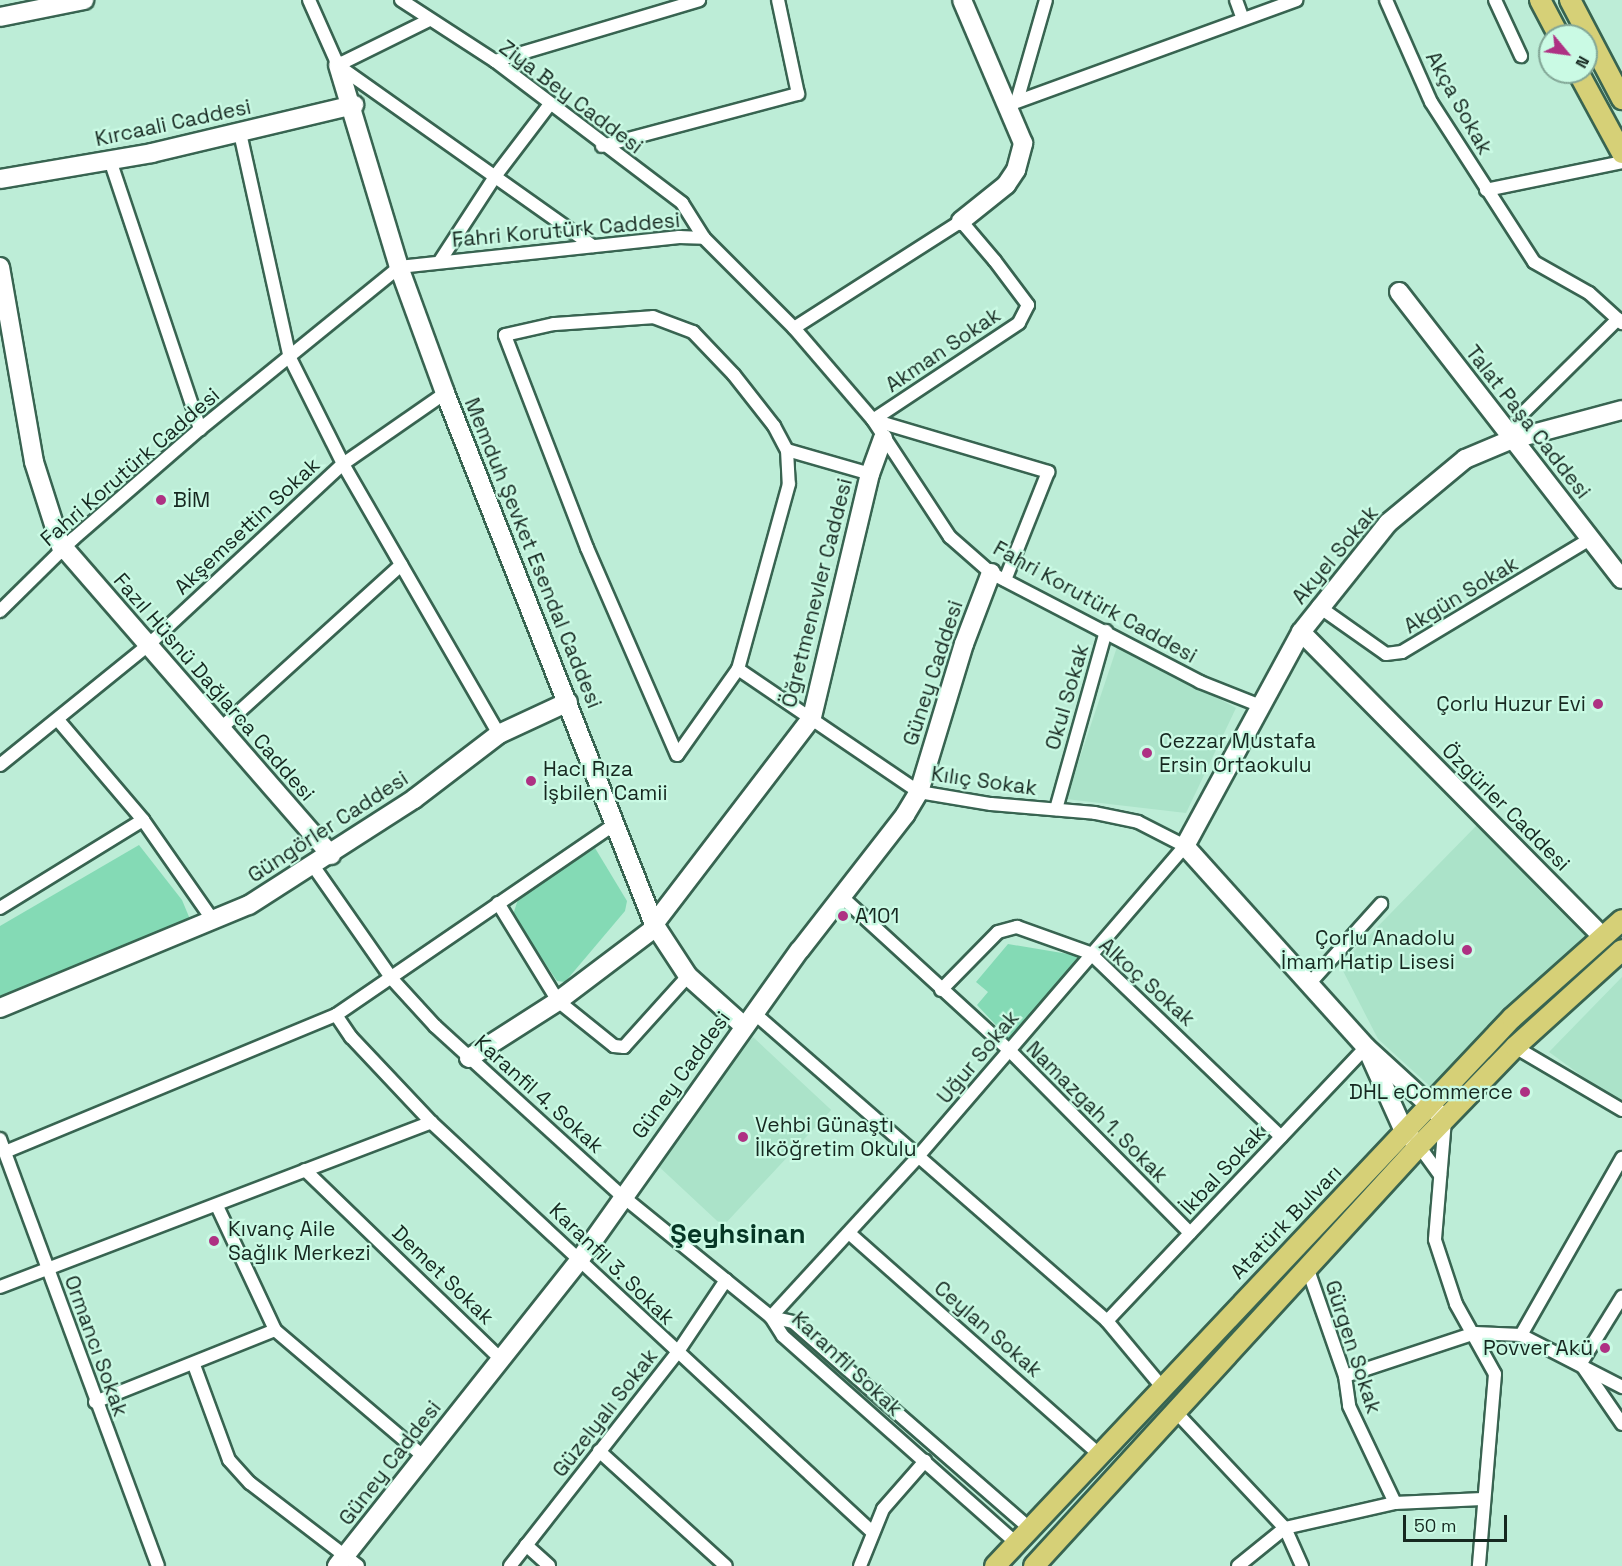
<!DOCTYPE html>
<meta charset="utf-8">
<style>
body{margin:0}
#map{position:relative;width:1622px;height:1566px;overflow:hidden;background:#bdedd7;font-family:"Space Grotesk",sans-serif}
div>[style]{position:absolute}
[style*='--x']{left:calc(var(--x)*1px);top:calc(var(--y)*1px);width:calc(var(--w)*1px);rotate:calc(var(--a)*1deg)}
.built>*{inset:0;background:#abe3c9;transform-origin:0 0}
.green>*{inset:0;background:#84dab5}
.roads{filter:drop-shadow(2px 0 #386451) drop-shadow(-2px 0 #386451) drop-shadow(0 2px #386451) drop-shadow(0 -2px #386451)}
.street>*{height:12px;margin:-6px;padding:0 6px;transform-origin:6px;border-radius:6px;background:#fff}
.secondary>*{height:18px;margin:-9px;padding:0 9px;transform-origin:9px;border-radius:9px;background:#fff}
.primary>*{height:20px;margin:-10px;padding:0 10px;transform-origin:10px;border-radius:10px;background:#d6d077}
.dots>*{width:16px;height:16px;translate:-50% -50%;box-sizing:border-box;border:3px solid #cafae4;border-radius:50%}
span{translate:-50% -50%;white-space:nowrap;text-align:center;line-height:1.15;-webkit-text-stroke:4.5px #cafae4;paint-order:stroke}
.street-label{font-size:21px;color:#162820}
.poi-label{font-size:21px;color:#162820}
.left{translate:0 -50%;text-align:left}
.right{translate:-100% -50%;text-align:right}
.district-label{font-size:27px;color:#053625;font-weight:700}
.north{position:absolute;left:1538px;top:24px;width:60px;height:60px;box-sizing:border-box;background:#cafae4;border:2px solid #82a696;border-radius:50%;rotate:119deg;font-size:16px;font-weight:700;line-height:24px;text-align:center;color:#162820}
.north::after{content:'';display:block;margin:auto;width:21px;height:27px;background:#ae3183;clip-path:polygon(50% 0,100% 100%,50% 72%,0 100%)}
.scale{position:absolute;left:1403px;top:1515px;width:104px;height:27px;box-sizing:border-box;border:3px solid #162820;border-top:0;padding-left:8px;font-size:18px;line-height:21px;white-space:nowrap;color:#162820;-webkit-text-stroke:4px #cafae4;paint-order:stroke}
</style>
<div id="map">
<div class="built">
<div style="clip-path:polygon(1118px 644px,1236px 708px,1186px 813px,1066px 799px)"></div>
<div style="clip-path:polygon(1480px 822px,1594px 936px,1434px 1090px,1378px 1039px,1340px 965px)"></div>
<div style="clip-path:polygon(1622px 977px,1622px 1105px,1549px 1052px)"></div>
<div style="left:753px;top:1037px;width:107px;height:159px;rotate:43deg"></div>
</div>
<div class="green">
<div style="clip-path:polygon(139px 845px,182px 900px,192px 924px,0 996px,0 926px)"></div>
<div style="clip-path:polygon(595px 848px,627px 901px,625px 911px,565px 982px,557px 981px,513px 915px,518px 899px)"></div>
<div style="clip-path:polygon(1008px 944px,1080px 956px,1011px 1041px,977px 1005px,988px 992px,976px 982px)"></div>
</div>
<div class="roads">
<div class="street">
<div style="--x:309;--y:0;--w:71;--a:66"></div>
<div style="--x:338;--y:65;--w:102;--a:-26.3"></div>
<div style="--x:401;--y:0;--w:112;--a:33"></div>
<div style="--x:495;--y:61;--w:235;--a:37.2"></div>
<div style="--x:682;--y:203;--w:41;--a:57.8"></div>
<div style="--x:1236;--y:0;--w:20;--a:70"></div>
<div style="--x:1386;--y:0;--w:111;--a:66.2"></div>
<div style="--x:1431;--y:102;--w:190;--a:57.2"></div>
<div style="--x:1534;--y:262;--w:63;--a:29.4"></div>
<div style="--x:1589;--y:293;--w:45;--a:42.3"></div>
<div style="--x:1495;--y:0;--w:62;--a:65.1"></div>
<div style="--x:495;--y:61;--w:213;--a:-16.6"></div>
<div style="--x:340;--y:67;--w:310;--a:35.3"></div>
<div style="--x:1017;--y:101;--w:105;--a:-74"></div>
<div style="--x:1008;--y:105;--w:307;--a:-20"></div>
<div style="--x:240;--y:133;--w:230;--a:77.5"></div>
<div style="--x:290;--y:358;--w:119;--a:63.4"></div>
<div style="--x:343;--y:464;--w:312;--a:60"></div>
<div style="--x:602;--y:146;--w:203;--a:-14.9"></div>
<div style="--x:798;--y:94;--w:96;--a:-102"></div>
<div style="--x:110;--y:160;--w:284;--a:71.5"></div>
<div style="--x:1486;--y:190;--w:139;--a:-11.6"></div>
<div style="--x:440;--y:261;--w:103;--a:-56.9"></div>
<div style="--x:496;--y:175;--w:89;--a:-52.7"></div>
<div style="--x:653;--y:317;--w:43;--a:20.6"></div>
<div style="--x:693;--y:332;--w:59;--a:46.4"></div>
<div style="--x:734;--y:375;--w:65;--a:51.9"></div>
<div style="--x:774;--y:426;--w:27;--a:62"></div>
<div style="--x:787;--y:450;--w:34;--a:87"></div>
<div style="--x:789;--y:484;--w:192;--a:105.4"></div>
<div style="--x:738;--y:669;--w:105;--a:125.3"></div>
<div style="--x:677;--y:755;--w:226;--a:-113.5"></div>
<div style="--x:587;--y:548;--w:228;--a:-111.1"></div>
<div style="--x:505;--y:335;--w:50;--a:-12.7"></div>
<div style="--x:554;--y:324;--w:99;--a:-4"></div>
<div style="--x:794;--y:328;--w:198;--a:-32.6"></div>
<div style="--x:961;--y:221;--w:52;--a:49.6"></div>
<div style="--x:995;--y:261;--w:55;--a:53.1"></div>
<div style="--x:1028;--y:305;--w:20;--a:117"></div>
<div style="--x:1019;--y:323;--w:175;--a:146.4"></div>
<div style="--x:873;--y:420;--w:183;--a:16.5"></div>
<div style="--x:1048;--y:472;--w:116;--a:111.7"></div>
<div style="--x:1510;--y:440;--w:29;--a:-65"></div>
<div style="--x:1522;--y:414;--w:135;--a:-44.7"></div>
<div style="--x:787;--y:450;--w:86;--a:16.1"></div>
<div style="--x:1318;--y:606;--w:83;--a:35.2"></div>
<div style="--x:1386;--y:654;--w:16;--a:-7"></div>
<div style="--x:1402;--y:652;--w:222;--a:-31"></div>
<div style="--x:0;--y:611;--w:103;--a:-44.6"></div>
<div style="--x:73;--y:539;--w:168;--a:-40.9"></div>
<div style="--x:200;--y:429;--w:257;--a:-39.1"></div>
<div style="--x:399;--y:267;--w:282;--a:-6.1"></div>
<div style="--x:679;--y:237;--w:25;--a:2"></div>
<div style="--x:704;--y:238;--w:127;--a:45"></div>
<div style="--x:794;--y:328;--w:121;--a:49.3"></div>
<div style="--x:873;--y:420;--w:140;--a:56.7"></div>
<div style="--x:950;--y:537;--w:55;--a:41.3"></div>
<div style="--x:991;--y:573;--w:236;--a:27.5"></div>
<div style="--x:1200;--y:682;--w:62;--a:21.6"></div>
<div style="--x:738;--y:669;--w:219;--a:34.2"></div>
<div style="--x:919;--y:792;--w:73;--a:9.5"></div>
<div style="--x:991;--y:804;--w:104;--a:4.9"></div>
<div style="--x:1095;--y:813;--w:44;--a:11.8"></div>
<div style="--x:1138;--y:822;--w:53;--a:27.1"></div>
<div style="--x:1185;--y:846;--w:411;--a:130.7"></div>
<div style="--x:917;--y:1158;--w:216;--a:132.6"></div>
<div style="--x:58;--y:720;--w:131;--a:49.6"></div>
<div style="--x:143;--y:820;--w:121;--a:55.1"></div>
<div style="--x:219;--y:730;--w:246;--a:-42.2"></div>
<div style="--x:0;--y:765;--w:189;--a:-39"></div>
<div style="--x:147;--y:646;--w:267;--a:-42.9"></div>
<div style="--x:343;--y:464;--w:124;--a:-34.8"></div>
<div style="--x:1056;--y:809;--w:185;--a:-74.3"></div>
<div style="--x:314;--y:867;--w:136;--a:55.1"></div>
<div style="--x:392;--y:979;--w:64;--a:47.5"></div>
<div style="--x:435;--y:1026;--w:251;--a:42.3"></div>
<div style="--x:621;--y:1195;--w:193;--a:39.1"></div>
<div style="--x:771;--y:1317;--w:22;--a:58"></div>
<div style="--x:783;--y:1336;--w:312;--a:41.6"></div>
<div style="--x:843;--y:898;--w:226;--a:42.5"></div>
<div style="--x:1010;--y:1051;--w:256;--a:45.3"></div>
<div style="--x:498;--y:903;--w:115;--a:58.5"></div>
<div style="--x:558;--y:1001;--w:72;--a:38.8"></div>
<div style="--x:614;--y:1046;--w:10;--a:6"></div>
<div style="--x:624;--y:1047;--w:96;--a:-48"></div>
<div style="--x:0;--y:908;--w:168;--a:-31.6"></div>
<div style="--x:1309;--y:984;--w:108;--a:-48"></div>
<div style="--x:941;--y:990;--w:81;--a:-45.5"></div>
<div style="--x:998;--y:932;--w:20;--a:-15"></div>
<div style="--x:1017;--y:927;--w:77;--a:19.6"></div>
<div style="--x:1090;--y:953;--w:265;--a:43.9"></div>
<div style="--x:754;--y:1013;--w:468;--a:41.1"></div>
<div style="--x:1107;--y:1321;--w:86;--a:50.2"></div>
<div style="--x:336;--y:1015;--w:27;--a:56"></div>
<div style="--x:351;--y:1037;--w:117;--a:46.7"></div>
<div style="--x:431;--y:1122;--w:601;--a:42.91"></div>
<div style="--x:1515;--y:1047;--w:124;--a:30.5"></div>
<div style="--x:1445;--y:1120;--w:120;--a:94.8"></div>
<div style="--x:1435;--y:1240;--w:67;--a:71.8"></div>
<div style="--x:1456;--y:1304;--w:80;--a:60.9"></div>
<div style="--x:1495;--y:1374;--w:193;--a:94.8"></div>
<div style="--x:0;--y:1139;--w:455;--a:69.7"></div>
<div style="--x:1419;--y:1146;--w:36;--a:54"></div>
<div style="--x:5;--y:1152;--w:358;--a:-22.5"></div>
<div style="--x:336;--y:1015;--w:340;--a:-34.4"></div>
<div style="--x:305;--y:1170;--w:272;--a:44"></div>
<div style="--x:217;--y:1206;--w:137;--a:64.9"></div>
<div style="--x:275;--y:1330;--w:194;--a:40.4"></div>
<div style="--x:849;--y:1233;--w:335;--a:41.5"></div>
<div style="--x:1307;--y:1267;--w:115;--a:70.8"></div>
<div style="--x:1345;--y:1376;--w:30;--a:82"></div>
<div style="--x:1349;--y:1406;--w:107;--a:64.6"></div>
<div style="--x:0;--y:1287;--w:462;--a:-20.9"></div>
<div style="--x:771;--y:1317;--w:23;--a:13"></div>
<div style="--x:793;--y:1322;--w:315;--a:41.1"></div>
<div style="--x:1107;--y:1321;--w:377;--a:-46.6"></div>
<div style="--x:1521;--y:1335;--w:204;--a:-60.3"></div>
<div style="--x:1581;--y:1363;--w:78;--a:-58.2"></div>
<div style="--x:194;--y:1365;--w:101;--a:69.8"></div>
<div style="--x:229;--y:1460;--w:31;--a:48"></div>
<div style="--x:250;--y:1483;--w:136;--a:37.5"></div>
<div style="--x:1583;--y:1367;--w:69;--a:55.6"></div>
<div style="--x:1345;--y:1376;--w:137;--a:-18.3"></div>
<div style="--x:1475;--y:1333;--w:46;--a:2.5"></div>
<div style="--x:1521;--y:1335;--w:114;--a:27.2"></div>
<div style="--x:95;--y:1402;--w:194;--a:-21.8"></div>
<div style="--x:1174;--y:1410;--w:162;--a:46.8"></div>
<div style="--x:1285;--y:1528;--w:42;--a:65.9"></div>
<div style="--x:599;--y:1451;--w:171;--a:42.2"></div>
<div style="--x:526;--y:1545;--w:31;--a:42"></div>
<div style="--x:510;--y:1566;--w:271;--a:-51.9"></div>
<div style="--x:677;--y:1353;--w:88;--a:-56.1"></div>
<div style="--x:860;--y:1566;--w:61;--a:-68"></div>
<div style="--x:883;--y:1509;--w:64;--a:-48.8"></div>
<div style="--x:1238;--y:1566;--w:60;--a:-39"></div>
<div style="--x:1285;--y:1528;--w:113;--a:-12.8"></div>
<div style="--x:1395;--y:1503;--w:87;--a:-2.6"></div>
</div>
<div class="secondary">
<div style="--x:0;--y:17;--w:86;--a:-11.4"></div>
<div style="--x:338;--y:65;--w:211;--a:73.2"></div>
<div style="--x:399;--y:267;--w:134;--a:69.9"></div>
<div style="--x:445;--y:393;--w:571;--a:68.52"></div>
<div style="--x:654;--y:924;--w:62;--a:56.8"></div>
<div style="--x:688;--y:976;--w:75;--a:41.8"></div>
<div style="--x:0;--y:179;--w:154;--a:-9.7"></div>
<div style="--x:152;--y:153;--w:208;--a:-13.4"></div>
<div style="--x:961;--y:221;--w:58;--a:-38.7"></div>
<div style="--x:1006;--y:185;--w:18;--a:-56"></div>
<div style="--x:1016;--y:170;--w:28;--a:-75"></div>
<div style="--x:1023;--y:143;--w:155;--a:-113.1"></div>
<div style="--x:0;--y:267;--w:198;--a:80.1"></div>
<div style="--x:34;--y:462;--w:92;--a:72.3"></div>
<div style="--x:1399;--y:292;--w:363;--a:52.2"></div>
<div style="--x:64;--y:548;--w:407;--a:49"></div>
<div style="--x:1301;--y:632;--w:429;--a:45.3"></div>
<div style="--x:654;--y:924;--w:260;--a:-52.6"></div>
<div style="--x:812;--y:717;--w:250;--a:-76.6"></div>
<div style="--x:870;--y:474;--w:38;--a:-70"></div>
<div style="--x:0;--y:1008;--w:269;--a:-22.5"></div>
<div style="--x:249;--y:905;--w:196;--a:-32.7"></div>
<div style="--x:414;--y:799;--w:107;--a:-37.4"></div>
<div style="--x:499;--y:734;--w:76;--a:-24.9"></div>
<div style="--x:1368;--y:1051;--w:88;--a:65.8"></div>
<div style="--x:1404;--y:1131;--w:14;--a:45"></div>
<div style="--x:469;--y:1058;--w:106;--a:-32.6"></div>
<div style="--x:558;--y:1001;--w:123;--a:-37.1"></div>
<div style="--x:1439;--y:1114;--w:99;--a:-137.5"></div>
<div style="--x:1366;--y:1047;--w:270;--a:-132"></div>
<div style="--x:1185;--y:846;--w:243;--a:-61.5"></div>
<div style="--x:1301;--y:632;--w:139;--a:-51.4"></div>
<div style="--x:1388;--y:523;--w:100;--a:-39.7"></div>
<div style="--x:1465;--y:459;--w:49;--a:-22.9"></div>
<div style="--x:1510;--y:440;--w:116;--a:-15"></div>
<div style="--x:337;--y:1566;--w:392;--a:-51.6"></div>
<div style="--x:580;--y:1259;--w:379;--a:-54.6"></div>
<div style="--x:800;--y:950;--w:171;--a:-52.1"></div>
<div style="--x:905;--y:815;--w:27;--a:-59"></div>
<div style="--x:919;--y:792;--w:155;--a:-73.1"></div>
<div style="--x:964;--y:644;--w:76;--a:-69.2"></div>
</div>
<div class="primary">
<div style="--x:1540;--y:0;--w:41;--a:62.2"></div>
<div style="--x:1570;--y:0;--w:112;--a:62.3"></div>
<div style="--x:1578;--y:72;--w:92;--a:61.5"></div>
<div style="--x:995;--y:1566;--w:753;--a:-46.67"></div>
<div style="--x:1512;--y:1018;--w:147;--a:-41.7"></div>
<div style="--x:1034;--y:1566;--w:570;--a:-47.49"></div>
<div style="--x:1419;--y:1146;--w:138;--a:-45.9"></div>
<div style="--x:1515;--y:1047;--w:144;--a:-42.2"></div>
</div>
</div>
<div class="dots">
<div style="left:161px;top:500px;background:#ae3183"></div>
<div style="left:1598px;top:704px;background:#ae3183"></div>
<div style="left:1147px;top:753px;background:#ae3183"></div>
<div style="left:531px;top:781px;background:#ae3183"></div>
<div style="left:843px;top:916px;background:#ae3183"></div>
<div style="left:1467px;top:950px;background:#ae3183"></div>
<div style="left:1525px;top:1092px;background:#ae3183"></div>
<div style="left:743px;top:1137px;background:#ae3183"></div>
<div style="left:214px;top:1241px;background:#ae3183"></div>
<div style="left:1605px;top:1348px;background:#ae3183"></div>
</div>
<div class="street-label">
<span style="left:571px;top:97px;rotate:37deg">Ziya Bey Caddesi</span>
<span style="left:1459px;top:103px;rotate:61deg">Akça Sokak</span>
<span style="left:173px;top:123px;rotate:-12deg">Kırcaali Caddesi</span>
<span style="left:566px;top:230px;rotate:-5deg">Fahri Korutürk Caddesi</span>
<span style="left:943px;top:350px;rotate:-34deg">Akman Sokak</span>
<span style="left:1528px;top:422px;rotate:52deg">Talat Paşa Caddesi</span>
<span style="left:130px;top:467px;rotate:-41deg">Fahri Korutürk Caddesi</span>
<span style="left:247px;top:526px;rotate:-43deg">Akşemsettin Sokak</span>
<span style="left:533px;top:553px;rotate:68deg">Memduh Şevket Esendal Caddesi</span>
<span style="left:1335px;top:555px;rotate:-50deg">Akyel Sokak</span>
<span style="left:817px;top:593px;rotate:-76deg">Öğretmenevler Caddesi</span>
<span style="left:1461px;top:595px;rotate:-31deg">Akgün Sokak</span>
<span style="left:1095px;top:602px;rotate:29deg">Fahri Korutürk Caddesi</span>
<span style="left:933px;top:673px;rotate:-72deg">Güney Caddesi</span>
<span style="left:214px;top:687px;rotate:49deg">Fazıl Hüsnü Dağlarca Caddesi</span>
<span style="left:1067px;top:697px;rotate:-74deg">Okul Sokak</span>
<span style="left:984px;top:781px;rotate:8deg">Kılıç Sokak</span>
<span style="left:1506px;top:807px;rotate:45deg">Özgürler Caddesi</span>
<span style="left:328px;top:827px;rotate:-33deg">Güngörler Caddesi</span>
<span style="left:1147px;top:982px;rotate:42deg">Alkoç Sokak</span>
<span style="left:978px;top:1057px;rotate:-50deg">Uğur Sokak</span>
<span style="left:681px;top:1075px;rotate:-54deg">Güney Caddesi</span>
<span style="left:539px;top:1094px;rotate:42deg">Karanfil 4. Sokak</span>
<span style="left:1097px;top:1112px;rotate:45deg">Namazgah 1. Sokak</span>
<span style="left:1223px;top:1170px;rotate:-47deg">İkbal Sokak</span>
<span style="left:1286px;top:1222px;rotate:-46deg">Atatürk Bulvarı</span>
<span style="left:612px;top:1264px;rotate:44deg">Karanfil 3. Sokak</span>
<span style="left:443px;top:1275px;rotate:44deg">Demet Sokak</span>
<span style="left:988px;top:1329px;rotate:41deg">Ceylan Sokak</span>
<span style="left:96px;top:1346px;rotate:70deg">Ormancı Sokak</span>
<span style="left:1353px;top:1347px;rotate:72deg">Gürgen Sokak</span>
<span style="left:847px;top:1364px;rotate:43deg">Karanfil Sokak</span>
<span style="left:605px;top:1413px;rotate:-52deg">Güzelyalı Sokak</span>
<span style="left:390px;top:1463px;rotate:-52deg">Güney Caddesi</span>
</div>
<div class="poi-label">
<span class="left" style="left:173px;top:500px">BİM</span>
<span class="right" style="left:1586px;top:704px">Çorlu Huzur Evi</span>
<span class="left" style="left:1159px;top:753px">Cezzar Mustafa<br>Ersin Ortaokulu</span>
<span class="left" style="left:543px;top:781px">Hacı Rıza<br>İşbilen Camii</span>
<span class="left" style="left:855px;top:916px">A101</span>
<span class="right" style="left:1455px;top:950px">Çorlu Anadolu<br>İmam Hatip Lisesi</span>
<span class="right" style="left:1513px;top:1092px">DHL eCommerce</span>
<span class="left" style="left:755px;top:1137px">Vehbi Günaştı<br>İlköğretim Okulu</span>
<span class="left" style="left:228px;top:1241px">Kıvanç Aile<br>Sağlık Merkezi</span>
<span class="right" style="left:1593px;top:1348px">Povver Akü</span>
</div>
<div class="district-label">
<span style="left:738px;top:1234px">Şeyhsinan</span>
</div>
<div class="north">N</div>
<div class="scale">50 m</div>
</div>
